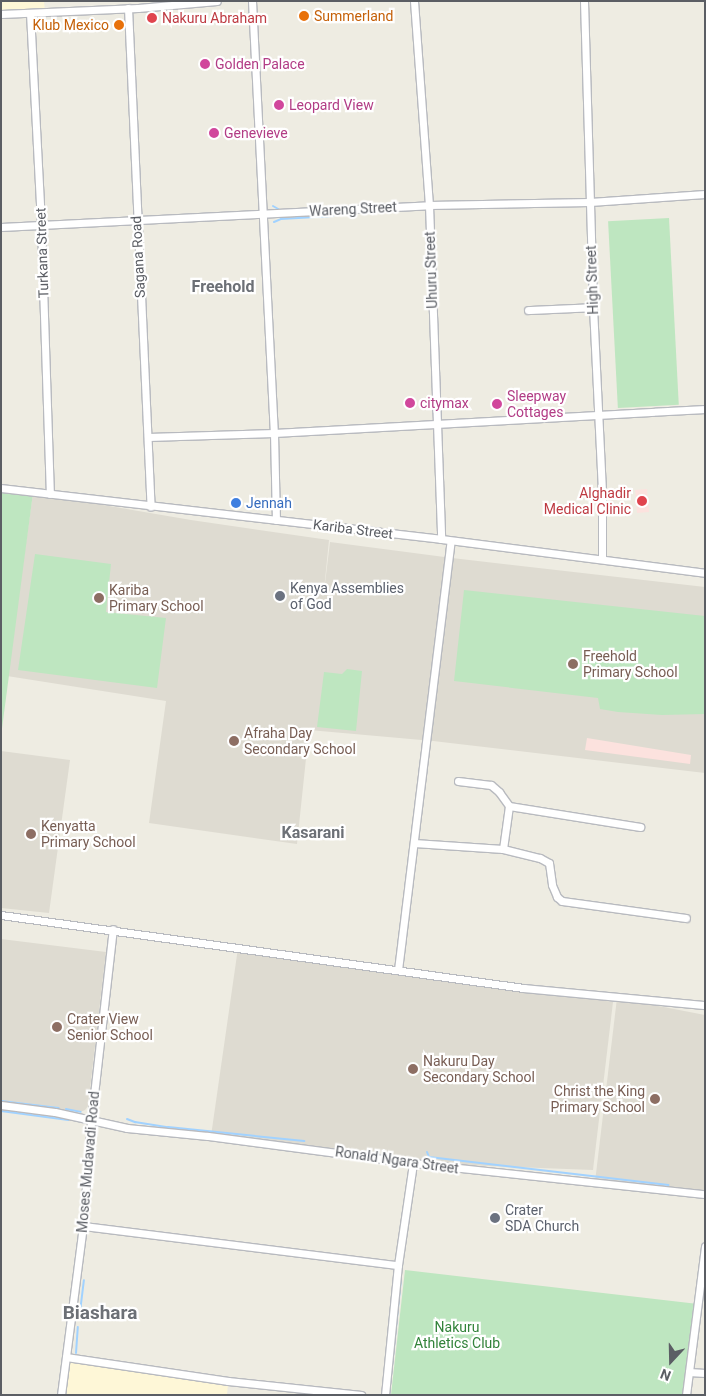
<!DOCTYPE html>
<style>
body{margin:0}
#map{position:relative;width:706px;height:1396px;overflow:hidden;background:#eeece2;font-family:Roboto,sans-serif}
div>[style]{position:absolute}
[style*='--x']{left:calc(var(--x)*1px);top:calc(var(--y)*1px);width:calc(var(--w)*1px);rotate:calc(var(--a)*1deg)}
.commercial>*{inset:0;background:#fef7d7}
.education>*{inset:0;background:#dedbd1}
.medical>*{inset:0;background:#fce2de;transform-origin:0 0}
.green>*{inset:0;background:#bee6c0;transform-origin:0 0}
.stream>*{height:2px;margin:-1px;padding:0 1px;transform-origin:1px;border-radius:1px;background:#a1d2ff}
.roads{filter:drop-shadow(1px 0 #b8babf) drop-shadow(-1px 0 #b8babf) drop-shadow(0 1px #b8babf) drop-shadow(0 -1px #b8babf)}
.minor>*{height:7px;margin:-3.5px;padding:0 3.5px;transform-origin:3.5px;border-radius:3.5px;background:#fff}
.dots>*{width:14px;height:14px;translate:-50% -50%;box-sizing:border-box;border:2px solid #fff;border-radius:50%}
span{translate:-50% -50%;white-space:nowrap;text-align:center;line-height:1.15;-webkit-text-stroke:4.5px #fff;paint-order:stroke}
.food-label{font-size:14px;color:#c56008}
.left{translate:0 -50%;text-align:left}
.right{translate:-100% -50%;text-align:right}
.health-label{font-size:14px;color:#be3a42}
.hotel-label{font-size:14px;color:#b23c85}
.street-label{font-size:14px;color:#5b5e64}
.shop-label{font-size:14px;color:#366cbe}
.worship-label{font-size:14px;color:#5b616d}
.education-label{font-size:14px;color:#785e54}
.park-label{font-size:14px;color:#32833a}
.quarter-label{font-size:16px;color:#6c7076;font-weight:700}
.district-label{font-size:19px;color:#6c7076;font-weight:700}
.frame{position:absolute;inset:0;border:2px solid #5b5e64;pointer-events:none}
.north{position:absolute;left:646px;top:1336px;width:50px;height:50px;-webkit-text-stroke:4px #fff;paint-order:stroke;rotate:201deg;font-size:14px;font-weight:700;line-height:20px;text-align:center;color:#5b5e64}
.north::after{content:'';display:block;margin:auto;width:18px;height:22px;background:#5b5e64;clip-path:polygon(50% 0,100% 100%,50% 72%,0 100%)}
</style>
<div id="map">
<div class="commercial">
<div style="clip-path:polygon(1px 1px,44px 1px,45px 12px,1px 14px)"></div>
<div style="clip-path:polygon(67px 1361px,228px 1384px,227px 1395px,63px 1395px)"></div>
</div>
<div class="education">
<div style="clip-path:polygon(33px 493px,191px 520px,329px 540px,323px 600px,330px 542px,452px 558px,705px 587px,705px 773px,433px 741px,309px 730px,297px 844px,149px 823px,166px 701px,7px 676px)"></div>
<div style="clip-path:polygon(1px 751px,70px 760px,49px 913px,1px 908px)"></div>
<div style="clip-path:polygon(1px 939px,106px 952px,88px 1106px,85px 1110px,80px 1112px,1px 1101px)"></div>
<div style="clip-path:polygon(238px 948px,613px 1002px,593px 1170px,412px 1163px,211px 1136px)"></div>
<div style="clip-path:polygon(617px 998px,705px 1015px,705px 1193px,595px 1182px)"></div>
</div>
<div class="medical">
<div style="left:647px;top:489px;width:23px;height:12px;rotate:85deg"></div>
<div style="clip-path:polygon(587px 738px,691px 755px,690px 764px,585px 750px)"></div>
</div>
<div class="green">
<div style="left:669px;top:218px;width:187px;height:61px;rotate:87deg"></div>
<div style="clip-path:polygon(1px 488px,33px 493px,1px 736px)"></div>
<div style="clip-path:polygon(35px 554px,111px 564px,106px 612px,166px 618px,157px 688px,18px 670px)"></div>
<div style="clip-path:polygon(464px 590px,705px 616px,705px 714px,662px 715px,618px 712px,600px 709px,598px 698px,454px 681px)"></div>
<div style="clip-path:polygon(347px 669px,362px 671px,356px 731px,317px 727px,324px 672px,342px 674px)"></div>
<div style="clip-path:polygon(405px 1270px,698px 1304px,688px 1395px,391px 1395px)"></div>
</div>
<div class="stream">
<div style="--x:273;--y:206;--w:8;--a:30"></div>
<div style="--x:274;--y:222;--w:8;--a:-23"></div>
<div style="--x:281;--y:219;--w:52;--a:-3.3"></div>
<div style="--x:1;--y:1101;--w:58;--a:6.9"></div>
<div style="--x:66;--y:1109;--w:15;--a:11"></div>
<div style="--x:1;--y:1111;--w:68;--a:7.7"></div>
<div style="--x:127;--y:1119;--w:9;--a:21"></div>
<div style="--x:135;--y:1122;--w:33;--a:9"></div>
<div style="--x:168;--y:1127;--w:137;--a:5.9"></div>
<div style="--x:427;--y:1152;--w:5;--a:68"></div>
<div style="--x:429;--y:1157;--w:241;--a:6.7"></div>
<div style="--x:80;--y:1312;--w:32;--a:-83"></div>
<div style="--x:76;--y:1353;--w:26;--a:-86"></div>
<div style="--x:389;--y:1395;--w:117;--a:-84.1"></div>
</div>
<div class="roads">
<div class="minor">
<div style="--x:252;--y:1;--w:433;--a:87.1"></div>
<div style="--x:274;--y:433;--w:87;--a:88.7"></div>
<div style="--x:414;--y:1;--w:205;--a:85.8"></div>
<div style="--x:429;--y:205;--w:334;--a:87.9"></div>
<div style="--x:584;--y:1;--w:306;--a:88.3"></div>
<div style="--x:593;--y:307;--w:184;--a:87.2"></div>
<div style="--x:602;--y:491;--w:68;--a:90"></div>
<div style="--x:128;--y:8;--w:499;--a:87.4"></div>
<div style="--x:30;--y:13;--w:212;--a:87"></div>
<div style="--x:41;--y:225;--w:269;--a:88.1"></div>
<div style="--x:1;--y:14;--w:137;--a:-2.5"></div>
<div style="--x:138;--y:8;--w:79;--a:-5.1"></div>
<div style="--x:1;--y:227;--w:429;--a:-2.9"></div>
<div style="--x:429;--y:205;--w:161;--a:-1.1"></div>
<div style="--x:590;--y:202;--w:115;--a:-4"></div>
<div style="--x:528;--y:310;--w:65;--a:-2.6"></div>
<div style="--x:148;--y:437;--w:126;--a:-1.8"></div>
<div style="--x:274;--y:433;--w:432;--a:-3.2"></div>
<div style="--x:1;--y:488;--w:443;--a:6.6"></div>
<div style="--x:441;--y:539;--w:266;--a:7.3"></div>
<div style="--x:458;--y:781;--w:33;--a:7"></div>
<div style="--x:491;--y:785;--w:11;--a:41"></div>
<div style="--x:499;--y:792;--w:17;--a:54"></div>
<div style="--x:414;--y:843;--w:89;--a:3.9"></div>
<div style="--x:503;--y:849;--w:38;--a:14"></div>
<div style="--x:540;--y:858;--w:10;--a:29"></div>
<div style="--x:549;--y:863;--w:22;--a:82"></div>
<div style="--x:552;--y:885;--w:13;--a:67"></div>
<div style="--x:557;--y:897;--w:6;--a:39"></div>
<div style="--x:562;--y:901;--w:125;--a:7.8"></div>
<div style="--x:503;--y:849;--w:43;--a:-82.1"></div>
<div style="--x:509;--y:806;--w:133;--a:9.1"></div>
<div style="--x:1;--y:915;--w:528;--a:7.95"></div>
<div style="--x:524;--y:988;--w:182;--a:5.4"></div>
<div style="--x:398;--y:970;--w:432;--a:-83"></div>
<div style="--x:1;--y:1105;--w:54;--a:7.4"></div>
<div style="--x:55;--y:1112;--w:74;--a:12.5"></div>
<div style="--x:127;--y:1128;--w:81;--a:5.6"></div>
<div style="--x:208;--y:1136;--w:207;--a:7.5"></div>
<div style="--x:413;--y:1163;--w:294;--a:6.1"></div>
<div style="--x:83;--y:1226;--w:317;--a:7.1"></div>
<div style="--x:66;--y:1357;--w:164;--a:8.4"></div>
<div style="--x:228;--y:1381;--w:134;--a:6"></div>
<div style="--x:689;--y:1372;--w:16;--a:4"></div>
<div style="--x:61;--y:1395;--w:170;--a:-82.6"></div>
<div style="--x:83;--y:1226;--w:105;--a:-85.6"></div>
<div style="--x:91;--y:1121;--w:193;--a:-83.5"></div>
<div style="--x:385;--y:1395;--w:131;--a:-84.3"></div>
<div style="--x:398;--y:1265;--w:103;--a:-81.6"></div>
<div style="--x:686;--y:1395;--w:150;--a:-82.7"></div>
</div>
</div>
<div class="dots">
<div style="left:304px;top:16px;background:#e8710a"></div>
<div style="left:152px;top:18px;background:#e0444e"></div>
<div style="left:119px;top:25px;background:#e8710a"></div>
<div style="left:205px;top:64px;background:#d1479c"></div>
<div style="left:279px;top:105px;background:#d1479c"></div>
<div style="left:214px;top:133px;background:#d1479c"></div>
<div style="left:410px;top:403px;background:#d1479c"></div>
<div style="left:497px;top:404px;background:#d1479c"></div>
<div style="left:642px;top:501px;background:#e0444e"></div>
<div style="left:236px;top:503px;background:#3f7fe0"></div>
<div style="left:280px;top:596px;background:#6b7280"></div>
<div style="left:99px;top:598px;background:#8d6e63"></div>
<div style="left:573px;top:664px;background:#8d6e63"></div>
<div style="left:234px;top:741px;background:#8d6e63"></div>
<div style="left:31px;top:834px;background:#8d6e63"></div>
<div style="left:57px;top:1027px;background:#8d6e63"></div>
<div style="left:413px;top:1069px;background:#8d6e63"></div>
<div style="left:655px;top:1099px;background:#8d6e63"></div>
<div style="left:495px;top:1218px;background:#6b7280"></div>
</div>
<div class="food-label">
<span class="left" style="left:314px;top:16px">Summerland</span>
<span class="right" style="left:109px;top:25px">Klub Mexico</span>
</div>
<div class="health-label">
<span class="left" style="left:162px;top:18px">Nakuru Abraham</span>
<span class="right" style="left:631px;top:501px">Alghadir<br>Medical Clinic</span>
</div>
<div class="hotel-label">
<span class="left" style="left:215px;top:64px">Golden Palace</span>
<span class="left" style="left:289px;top:105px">Leopard View</span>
<span class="left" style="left:224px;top:133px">Genevieve</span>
<span class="left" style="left:507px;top:404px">Sleepway<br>Cottages</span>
<span class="left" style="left:420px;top:403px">citymax</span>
</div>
<div class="street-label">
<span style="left:353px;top:209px;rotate:-3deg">Wareng Street</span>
<span style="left:42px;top:253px;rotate:-92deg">Turkana Street</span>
<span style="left:138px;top:257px;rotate:-93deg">Sagana Road</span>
<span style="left:431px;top:270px;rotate:-92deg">Uhuru Street</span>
<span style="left:592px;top:280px;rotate:-92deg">High Street</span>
<span style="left:353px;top:529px;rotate:7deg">Kariba Street</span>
<span style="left:397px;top:1160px;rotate:8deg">Ronald Ngara Street</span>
<span style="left:88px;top:1162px;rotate:-85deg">Moses Mudavadi Road</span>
</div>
<div class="shop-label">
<span class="left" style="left:246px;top:503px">Jennah</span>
</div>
<div class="worship-label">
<span class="left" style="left:290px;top:596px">Kenya Assemblies<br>of God</span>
<span class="left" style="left:505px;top:1218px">Crater<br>SDA Church</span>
</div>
<div class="education-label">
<span class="left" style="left:109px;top:598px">Kariba<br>Primary School</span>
<span class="left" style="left:583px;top:664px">Freehold<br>Primary School</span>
<span class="left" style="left:244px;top:741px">Afraha Day<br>Secondary School</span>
<span class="left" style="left:41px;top:834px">Kenyatta<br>Primary School</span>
<span class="left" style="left:67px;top:1027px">Crater View<br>Senior School</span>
<span class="left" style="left:423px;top:1069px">Nakuru Day<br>Secondary School</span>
<span class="right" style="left:645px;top:1099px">Christ the King<br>Primary School</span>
</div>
<div class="park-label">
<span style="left:457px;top:1335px">Nakuru<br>Athletics Club</span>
</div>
<div class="quarter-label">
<span style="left:223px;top:287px">Freehold</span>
<span style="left:313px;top:833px">Kasarani</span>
</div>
<div class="district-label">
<span style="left:100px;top:1313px">Biashara</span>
</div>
<div class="frame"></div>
<div class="north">N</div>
</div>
